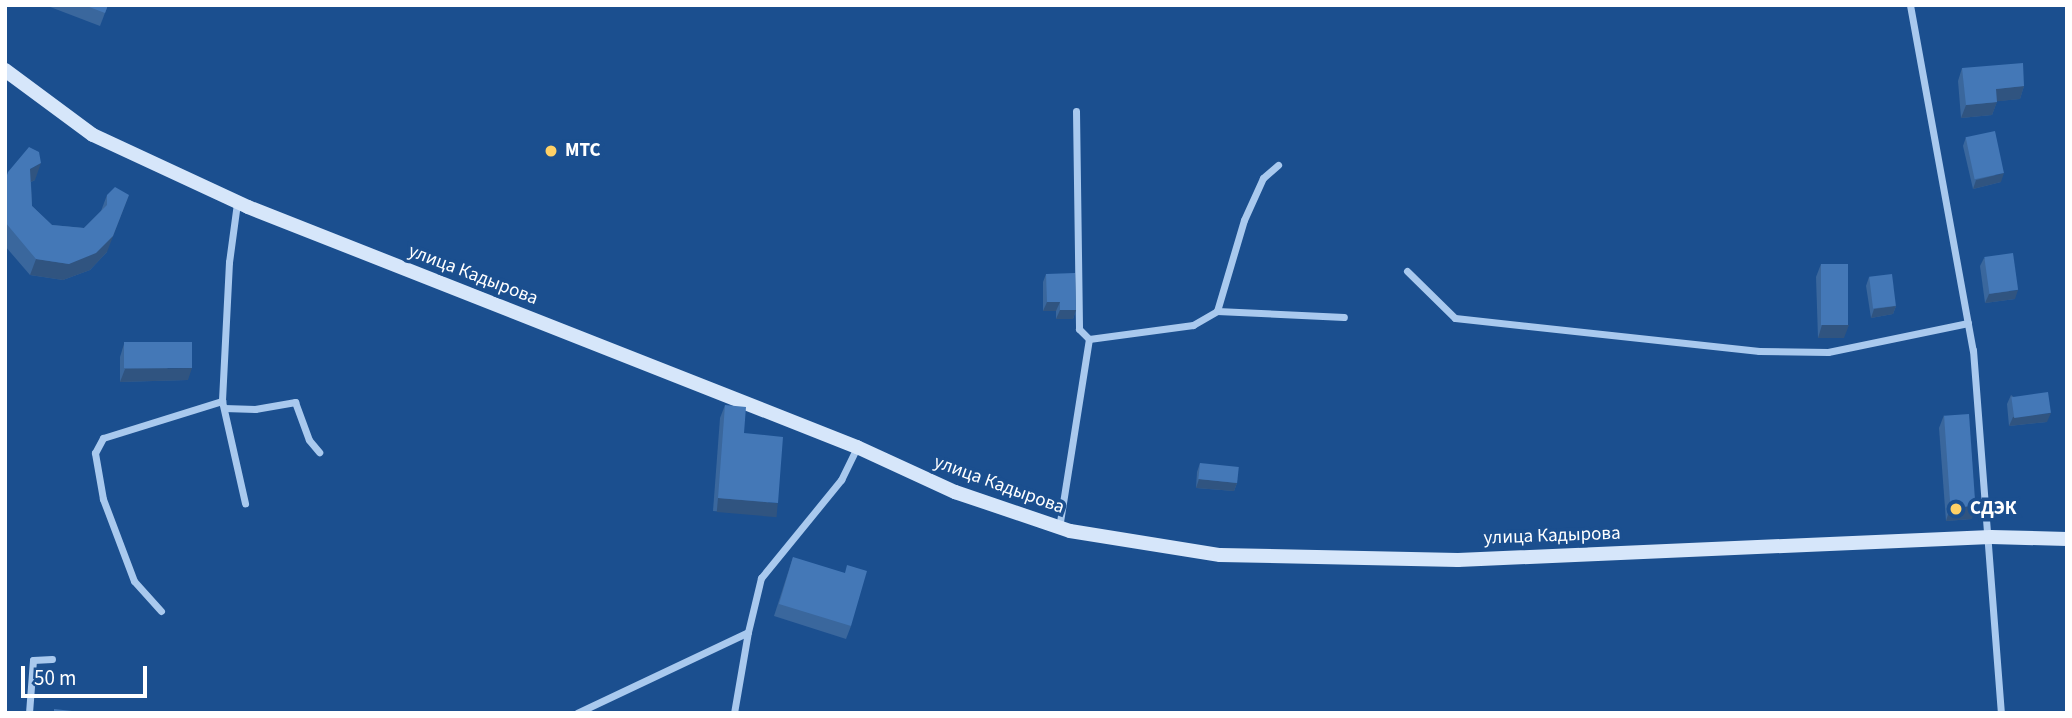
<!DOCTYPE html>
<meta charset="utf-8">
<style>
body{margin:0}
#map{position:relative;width:2072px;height:718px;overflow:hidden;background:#1b4f8f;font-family:"Source Sans 3",sans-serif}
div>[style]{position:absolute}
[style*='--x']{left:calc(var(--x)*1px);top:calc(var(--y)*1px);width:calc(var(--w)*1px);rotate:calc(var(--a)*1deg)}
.street>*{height:7px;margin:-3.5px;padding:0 3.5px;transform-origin:3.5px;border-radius:3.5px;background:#a9c9ee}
.secondary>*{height:14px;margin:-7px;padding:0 7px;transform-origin:7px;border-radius:7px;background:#d6e6fa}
.wall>*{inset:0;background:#3a679d}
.shaded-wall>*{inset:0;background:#305480;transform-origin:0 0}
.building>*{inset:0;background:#4478b7;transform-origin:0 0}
.dots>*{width:19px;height:19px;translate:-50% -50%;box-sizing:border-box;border:4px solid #1b4f8f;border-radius:50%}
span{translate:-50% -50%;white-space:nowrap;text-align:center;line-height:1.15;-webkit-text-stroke:7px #1b4f8f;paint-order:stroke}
.poi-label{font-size:19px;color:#fff;font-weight:700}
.left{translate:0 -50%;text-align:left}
.street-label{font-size:19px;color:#fff}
.frame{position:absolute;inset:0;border:7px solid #fff;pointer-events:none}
.scale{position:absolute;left:21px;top:666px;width:126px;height:32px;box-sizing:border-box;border:4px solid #fff;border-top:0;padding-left:9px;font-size:21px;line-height:24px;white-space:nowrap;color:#fff;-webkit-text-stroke:5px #1b4f8f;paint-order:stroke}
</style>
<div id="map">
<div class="street">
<div style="--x:1910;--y:5;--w:351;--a:79.7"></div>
<div style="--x:1973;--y:350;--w:364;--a:85.6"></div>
<div style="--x:1076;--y:111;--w:218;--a:89.2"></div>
<div style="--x:1079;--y:329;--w:14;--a:45"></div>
<div style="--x:237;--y:203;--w:60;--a:97.7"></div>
<div style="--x:229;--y:262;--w:139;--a:92.9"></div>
<div style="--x:222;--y:401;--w:105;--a:77.3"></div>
<div style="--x:1407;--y:271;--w:67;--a:44.4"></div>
<div style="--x:1455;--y:318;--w:306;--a:6.2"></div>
<div style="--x:1759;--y:351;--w:69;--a:0.8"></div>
<div style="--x:1828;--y:352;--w:143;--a:-11.7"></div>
<div style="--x:1217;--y:311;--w:127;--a:2.7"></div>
<div style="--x:1089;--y:339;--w:105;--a:-7.7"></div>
<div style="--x:1193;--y:325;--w:28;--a:-30"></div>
<div style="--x:1217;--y:311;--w:95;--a:-73.5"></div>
<div style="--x:1244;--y:220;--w:46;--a:-65.7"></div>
<div style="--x:1263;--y:178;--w:20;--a:-41"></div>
<div style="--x:224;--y:408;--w:31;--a:2"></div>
<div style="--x:255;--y:409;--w:41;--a:-9.9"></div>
<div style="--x:295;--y:402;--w:40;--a:69.8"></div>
<div style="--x:309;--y:440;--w:16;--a:50"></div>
<div style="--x:1059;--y:528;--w:191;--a:-81"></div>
<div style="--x:161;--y:611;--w:40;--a:-132"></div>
<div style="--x:134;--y:581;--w:88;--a:-110.7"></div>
<div style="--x:103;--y:499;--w:47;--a:-99.9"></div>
<div style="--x:95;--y:453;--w:17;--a:-62"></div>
<div style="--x:103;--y:438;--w:125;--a:-17.3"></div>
<div style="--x:29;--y:713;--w:53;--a:-85.7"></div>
<div style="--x:33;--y:660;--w:19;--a:-3"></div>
<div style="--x:577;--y:713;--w:189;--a:-25.3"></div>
<div style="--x:748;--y:632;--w:56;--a:-76.5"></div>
<div style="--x:761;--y:578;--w:127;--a:-50.8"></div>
<div style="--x:841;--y:480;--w:37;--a:-64"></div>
<div style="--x:734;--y:713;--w:82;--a:-80.2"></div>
</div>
<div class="secondary">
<div style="--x:5;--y:70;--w:109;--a:36.5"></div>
<div style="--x:93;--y:135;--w:171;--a:24.9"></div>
<div style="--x:248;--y:207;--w:655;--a:21.51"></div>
<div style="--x:857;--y:447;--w:108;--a:24.7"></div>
<div style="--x:955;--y:492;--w:121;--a:18.7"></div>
<div style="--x:1070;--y:531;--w:152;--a:9.1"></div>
<div style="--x:1220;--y:555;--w:238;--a:1.2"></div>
<div style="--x:1458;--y:560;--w:533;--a:-2.47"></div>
<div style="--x:1991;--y:537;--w:76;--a:1.5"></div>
</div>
<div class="wall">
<div style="clip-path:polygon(45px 5px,108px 5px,100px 26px)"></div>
<div style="clip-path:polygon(1962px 68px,2024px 86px,2020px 99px,1997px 101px,1992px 115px,1961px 118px,1958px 81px)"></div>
<div style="clip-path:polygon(1966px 137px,2001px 182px,1973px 189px,1963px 146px)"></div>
<div style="clip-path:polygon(5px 180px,35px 180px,31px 182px,32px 206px,52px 225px,84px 228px,101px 211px,107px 195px,107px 252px,90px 270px,63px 280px,30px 275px,5px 246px)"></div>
<div style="clip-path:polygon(1984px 258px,2015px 299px,1985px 303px,1980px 266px)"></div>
<div style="clip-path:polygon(1821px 264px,1844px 338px,1818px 338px,1816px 277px)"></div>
<div style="clip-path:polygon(1046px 274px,1076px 310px,1073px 319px,1056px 319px,1056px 311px,1043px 311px,1043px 282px)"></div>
<div style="clip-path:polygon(1869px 277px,1896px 306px,1893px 314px,1871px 318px,1866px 286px)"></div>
<div style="clip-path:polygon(124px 344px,188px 380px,120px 382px,120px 357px)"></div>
<div style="clip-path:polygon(2011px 395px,2047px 422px,2009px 426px,2007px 404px)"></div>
<div style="clip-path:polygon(725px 405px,744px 433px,773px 516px,713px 511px,720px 418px)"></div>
<div style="clip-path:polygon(1944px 415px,1972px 519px,1946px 521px,1939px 428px)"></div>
<div style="clip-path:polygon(1200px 463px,1237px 483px,1234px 491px,1196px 488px,1197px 472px)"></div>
<div style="clip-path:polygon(793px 557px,851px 626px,846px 639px,774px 616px)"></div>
</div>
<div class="shaded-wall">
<div style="clip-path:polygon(2024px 86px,2020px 99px,1991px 102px,1996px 89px)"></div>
<div style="clip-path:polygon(1997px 102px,1992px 115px,1961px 118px,1966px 105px)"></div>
<div style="clip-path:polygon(41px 163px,35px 180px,24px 185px,30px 169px)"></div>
<div style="clip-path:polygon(2004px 173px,2001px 182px,1973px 189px,1976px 180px)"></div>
<div style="clip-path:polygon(129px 195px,107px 252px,90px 270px,63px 280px,30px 275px,36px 259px,69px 264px)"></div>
<div style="clip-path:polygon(2018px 290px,2015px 299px,1985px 303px,1989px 294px)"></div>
<div style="clip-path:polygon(1047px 302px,1060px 302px,1056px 311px,1043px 311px)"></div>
<div style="clip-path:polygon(1896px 306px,1893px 314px,1871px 318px,1874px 309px)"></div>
<div style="clip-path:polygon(1060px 310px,1076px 310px,1073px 319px,1056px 319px)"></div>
<div style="clip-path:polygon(1822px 325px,1849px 325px,1844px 338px,1818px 338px)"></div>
<div style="clip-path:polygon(192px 368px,188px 380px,120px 382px,125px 369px)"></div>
<div style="clip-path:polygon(2051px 413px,2047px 422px,2009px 426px,2013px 417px)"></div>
<div style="clip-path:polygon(1199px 479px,1237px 483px,1234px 491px,1196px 488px)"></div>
<div style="left:718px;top:498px;width:60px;height:14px;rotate:5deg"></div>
<div style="clip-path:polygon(1976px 506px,1972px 519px,1946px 521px,1950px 508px)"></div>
</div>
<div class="building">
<div style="clip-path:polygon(84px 5px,108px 5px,105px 13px)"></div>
<div style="clip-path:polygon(2023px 63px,2024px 86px,1996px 89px,1997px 102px,1966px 105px,1962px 68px)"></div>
<div style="left:1995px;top:131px;width:43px;height:30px;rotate:78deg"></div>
<div style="clip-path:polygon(29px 147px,39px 152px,41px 163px,30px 169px,32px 206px,52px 225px,84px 228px,107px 205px,107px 195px,115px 187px,129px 195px,113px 236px,96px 253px,69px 264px,36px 259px,5px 222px,5px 181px,8px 172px)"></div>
<div style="left:2013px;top:253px;width:37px;height:29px;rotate:82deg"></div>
<div style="left:1821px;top:264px;width:27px;height:61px"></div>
<div style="clip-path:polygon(1075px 273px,1076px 310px,1060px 310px,1060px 302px,1047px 302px,1046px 274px)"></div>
<div style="left:1892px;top:274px;width:32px;height:23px;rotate:83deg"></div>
<div style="left:192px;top:342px;width:26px;height:68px;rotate:90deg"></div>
<div style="left:2048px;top:392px;width:21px;height:37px;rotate:82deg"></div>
<div style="clip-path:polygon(725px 405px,746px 407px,744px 433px,783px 437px,778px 503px,718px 498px)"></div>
<div style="left:1969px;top:414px;width:92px;height:25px;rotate:86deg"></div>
<div style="left:1200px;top:463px;width:39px;height:16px;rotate:6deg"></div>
<div style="clip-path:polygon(793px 557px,845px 573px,847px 565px,867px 571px,851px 626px,779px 604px)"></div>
<div style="clip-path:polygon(54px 709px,81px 712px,81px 713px,54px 713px)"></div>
</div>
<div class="dots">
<div style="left:551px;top:151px;background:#ffd166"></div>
<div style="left:1956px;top:509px;background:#ffd166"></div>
</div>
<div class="poi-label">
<span class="left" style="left:565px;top:151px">МТС</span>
<span class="left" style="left:1970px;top:509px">СДЭК</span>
</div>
<div class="street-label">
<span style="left:473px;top:275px;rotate:21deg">улица Кадырова</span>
<span style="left:999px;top:485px;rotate:20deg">улица Кадырова</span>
<span style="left:1552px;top:536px;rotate:-2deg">улица Кадырова</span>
</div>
<div class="frame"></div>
<div class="scale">50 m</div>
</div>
